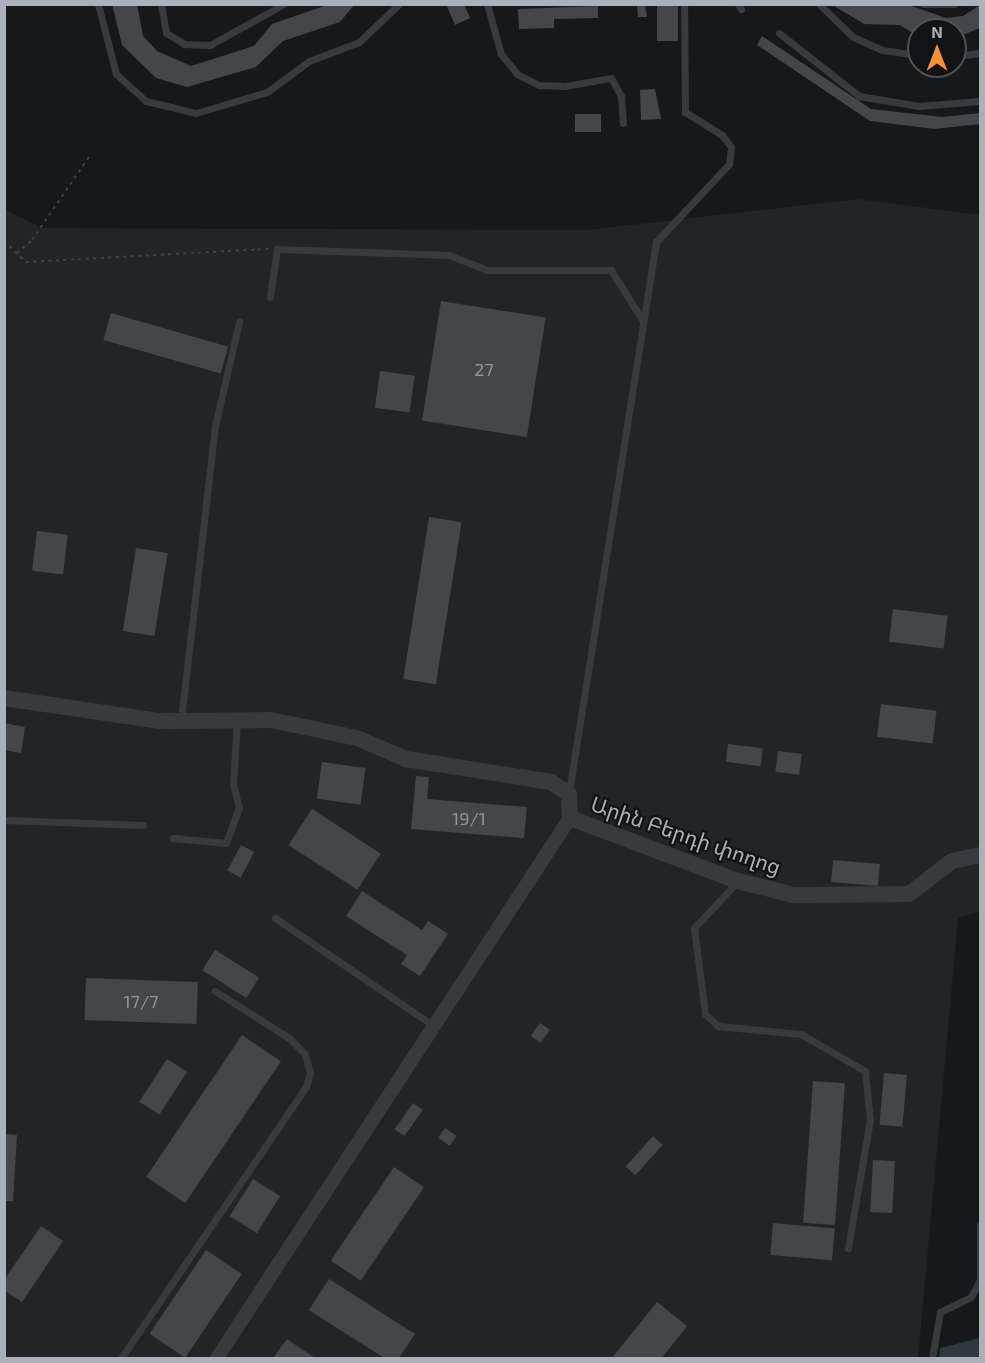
<!DOCTYPE html>
<meta charset="utf-8">
<style>
body{margin:0}
#map{position:relative;width:985px;height:1363px;overflow:hidden;background:#171819;font-family:"Exo 2","Noto Sans Armenian",sans-serif}
div>[style]{position:absolute}
[style*='--x']{left:calc(var(--x)*1px);top:calc(var(--y)*1px);width:calc(var(--w)*1px);rotate:calc(var(--a)*1deg)}
.built>*{inset:0;background:#232426}
.water>*{inset:0;background:#2d393d}
.building>*{inset:0;background:#444649;transform-origin:0 0}
.path>*{height:2px;margin-top:-1px;transform-origin:0;background:repeating-linear-gradient(90deg,#3e4245 0 3px,transparent 0 7.5px)}
.service>*{height:7px;margin:-3.5px;padding:0 3.5px;transform-origin:3.5px;border-radius:3.5px;background:#383a3e}
.minor>*{height:14px;margin:-7px;padding:0 7px;transform-origin:7px;border-radius:7px;background:#383a3e}
.tertiary>*{height:16px;margin:-8px;padding:0 8px;transform-origin:8px;border-radius:8px;background:#383a3e}
span{translate:-50% -50%;white-space:nowrap;text-align:center;line-height:1.15;-webkit-text-stroke:4.5px #121314;paint-order:stroke}
.number-label{font-size:18px;color:#90969d}
.number-label span{-webkit-text-stroke-width:0}
.street-label{font-size:21px;color:#aab1b9}
.frame{position:absolute;inset:0;border:6px solid #aab1b9;pointer-events:none}
.north{position:absolute;left:907px;top:18px;width:60px;height:60px;box-sizing:border-box;background:#121314;border:2px solid #4f5256;border-radius:50%;rotate:0deg;font-size:16px;font-weight:700;line-height:24px;text-align:center;color:#aab1b9}
.north::after{content:'';display:block;margin:auto;width:21px;height:27px;background:#f19138;clip-path:polygon(50% 0,100% 100%,50% 72%,0 100%)}
</style>
<div id="map">
<div class="built">
<div style="clip-path:polygon(858px 199px,980px 215px,980px 912px,958px 918px,918px 1358px,5px 1358px,5px 209px,42px 228px,587px 230px)"></div>
</div>
<div class="water">
<div style="clip-path:polygon(980px 1338px,980px 1358px,939px 1358px,940px 1348px)"></div>
</div>
<div class="building">
<div style="clip-path:polygon(112px 4px,137px 4px,143px 36px,157px 51px,191px 66px,254px 46px,272px 24px,330px 4px,355px 4px,340px 22px,283px 41px,256px 67px,187px 87px,156px 78px,122px 45px)"></div>
<div style="clip-path:polygon(446px 4px,464px 4px,470px 18px,455px 25px)"></div>
<div style="clip-path:polygon(637px 4px,645px 4px,647px 17px,638px 17px)"></div>
<div style="clip-path:polygon(831px 4px,906px 4px,946px 18px,963px 16px,980px 5px,980px 28px,955px 38px,955px 30px,919px 30px,919px 37px,900px 25px,864px 24px)"></div>
<div style="left:657px;top:5px;width:21px;height:36px"></div>
<div style="clip-path:polygon(598px 6px,598px 18px,554px 19px,554px 28px,519px 29px,518px 9px)"></div>
<div style="clip-path:polygon(762px 36px,871px 109px,942px 117px,980px 113px,980px 124px,934px 129px,870px 121px,757px 45px)"></div>
<div style="clip-path:polygon(655px 89px,661px 119px,641px 120px,640px 90px)"></div>
<div style="left:601px;top:114px;width:18px;height:26px;rotate:90deg"></div>
<div style="left:441px;top:301px;width:106px;height:121px;rotate:9deg"></div>
<div style="left:111px;top:313px;width:122px;height:28px;rotate:16deg"></div>
<div style="left:380px;top:371px;width:35px;height:37px;rotate:8deg"></div>
<div style="left:429px;top:517px;width:33px;height:164px;rotate:9deg"></div>
<div style="left:37px;top:531px;width:31px;height:40px;rotate:7deg"></div>
<div style="left:136px;top:548px;width:32px;height:84px;rotate:9deg"></div>
<div style="left:893px;top:609px;width:55px;height:33px;rotate:7deg"></div>
<div style="left:881px;top:704px;width:56px;height:33px;rotate:7deg"></div>
<div style="clip-path:polygon(4px 723px,25px 727px,21px 753px,4px 750px)"></div>
<div style="left:728px;top:744px;width:35px;height:18px;rotate:7deg"></div>
<div style="left:778px;top:751px;width:24px;height:21px;rotate:7deg"></div>
<div style="left:322px;top:762px;width:44px;height:37px;rotate:8deg"></div>
<div style="clip-path:polygon(416px 776px,429px 777px,427px 799px,527px 807px,524px 838px,411px 829px)"></div>
<div style="left:312px;top:809px;width:82px;height:43px;rotate:33deg"></div>
<div style="left:241px;top:845px;width:15px;height:29px;rotate:28deg"></div>
<div style="left:833px;top:860px;width:47px;height:22px;rotate:5deg"></div>
<div style="clip-path:polygon(362px 891px,422px 930px,428px 921px,448px 934px,420px 976px,401px 964px,407px 955px,346px 916px)"></div>
<div style="left:215px;top:950px;width:52px;height:24px;rotate:32deg"></div>
<div style="left:86px;top:978px;width:112px;height:42px;rotate:2deg"></div>
<div style="left:540px;top:1023px;width:12px;height:16px;rotate:35deg"></div>
<div style="left:242px;top:1035px;width:47px;height:171px;rotate:34deg"></div>
<div style="left:167px;top:1059px;width:24px;height:51px;rotate:33deg"></div>
<div style="left:884px;top:1073px;width:23px;height:52px;rotate:5deg"></div>
<div style="left:813px;top:1081px;width:32px;height:142px;rotate:4deg"></div>
<div style="left:413px;top:1103px;width:12px;height:32px;rotate:35deg"></div>
<div style="left:445px;top:1128px;width:14px;height:12px;rotate:34deg"></div>
<div style="clip-path:polygon(5px 1134px,17px 1135px,13px 1201px,4px 1201px)"></div>
<div style="left:653px;top:1136px;width:13px;height:41px;rotate:42deg"></div>
<div style="left:873px;top:1160px;width:22px;height:52px;rotate:3deg"></div>
<div style="left:394px;top:1167px;width:36px;height:113px;rotate:34deg"></div>
<div style="left:253px;top:1179px;width:32px;height:44px;rotate:32deg"></div>
<div style="left:773px;top:1223px;width:62px;height:32px;rotate:5deg"></div>
<div style="clip-path:polygon(41px 1226px,63px 1241px,22px 1302px,4px 1290px,4px 1280px)"></div>
<div style="left:206px;top:1250px;width:43px;height:101px;rotate:34deg"></div>
<div style="clip-path:polygon(329px 1279px,415px 1334px,399px 1358px,384px 1358px,309px 1310px)"></div>
<div style="clip-path:polygon(657px 1302px,687px 1326px,662px 1358px,612px 1358px)"></div>
<div style="clip-path:polygon(287px 1339px,315px 1358px,273px 1358px)"></div>
</div>
<div class="path">
<div style="--x:4;--y:241;--w:30;--a:44"></div>
<div style="--x:26;--y:262;--w:243;--a:-3.1"></div>
<div style="--x:17;--y:253;--w:20;--a:-41"></div>
<div style="--x:32;--y:240;--w:101;--a:-55.5"></div>
</div>
<div class="service">
<div style="--x:98;--y:4;--w:72;--a:75.6"></div>
<div style="--x:116;--y:74;--w:40;--a:42"></div>
<div style="--x:146;--y:101;--w:51;--a:13.5"></div>
<div style="--x:196;--y:113;--w:74;--a:-16.5"></div>
<div style="--x:267;--y:92;--w:52;--a:-36.4"></div>
<div style="--x:309;--y:61;--w:53;--a:-20.8"></div>
<div style="--x:359;--y:42;--w:55;--a:-43.5"></div>
<div style="--x:161;--y:4;--w:29;--a:80"></div>
<div style="--x:166;--y:33;--w:21;--a:31"></div>
<div style="--x:184;--y:44;--w:26;--a:2"></div>
<div style="--x:210;--y:45;--w:85;--a:-29"></div>
<div style="--x:487;--y:4;--w:52;--a:74.4"></div>
<div style="--x:501;--y:54;--w:26;--a:51"></div>
<div style="--x:517;--y:74;--w:25;--a:27"></div>
<div style="--x:539;--y:85;--w:26;--a:2"></div>
<div style="--x:565;--y:86;--w:47;--a:-9.9"></div>
<div style="--x:611;--y:78;--w:21;--a:61"></div>
<div style="--x:621;--y:96;--w:27;--a:86"></div>
<div style="--x:738;--y:4;--w:6;--a:59"></div>
<div style="--x:819;--y:4;--w:47;--a:44.1"></div>
<div style="--x:853;--y:37;--w:32;--a:24"></div>
<div style="--x:882;--y:50;--w:37;--a:8"></div>
<div style="--x:923;--y:4;--w:31;--a:0"></div>
<div style="--x:779;--y:33;--w:102;--a:38.2"></div>
<div style="--x:859;--y:96;--w:61;--a:9.5"></div>
<div style="--x:919;--y:106;--w:61;--a:-4.7"></div>
<div style="--x:955;--y:56;--w:25;--a:-7"></div>
<div style="--x:270;--y:297;--w:49;--a:-81.7"></div>
<div style="--x:277;--y:249;--w:172;--a:2"></div>
<div style="--x:449;--y:255;--w:41;--a:21.5"></div>
<div style="--x:487;--y:270;--w:124;--a:0"></div>
<div style="--x:611;--y:270;--w:57;--a:58"></div>
<div style="--x:181;--y:720;--w:296;--a:-83.4"></div>
<div style="--x:215;--y:426;--w:107;--a:-77"></div>
<div style="--x:569;--y:792;--w:557;--a:-81.01"></div>
<div style="--x:656;--y:242;--w:107;--a:-46.9"></div>
<div style="--x:729;--y:164;--w:17;--a:-83"></div>
<div style="--x:731;--y:147;--w:15;--a:-127"></div>
<div style="--x:722;--y:135;--w:44;--a:-148.1"></div>
<div style="--x:685;--y:112;--w:108;--a:-90.5"></div>
<div style="--x:4;--y:820;--w:139;--a:2.1"></div>
<div style="--x:173;--y:838;--w:53;--a:5.4"></div>
<div style="--x:226;--y:843;--w:37;--a:-70"></div>
<div style="--x:239;--y:808;--w:25;--a:-104"></div>
<div style="--x:233;--y:784;--w:62;--a:-86.3"></div>
<div style="--x:738;--y:881;--w:64;--a:133.1"></div>
<div style="--x:694;--y:928;--w:87;--a:82.7"></div>
<div style="--x:705;--y:1014;--w:18;--a:43"></div>
<div style="--x:718;--y:1026;--w:83;--a:5.5"></div>
<div style="--x:801;--y:1034;--w:74;--a:30"></div>
<div style="--x:865;--y:1071;--w:49;--a:84.2"></div>
<div style="--x:870;--y:1120;--w:130;--a:99.8"></div>
<div style="--x:275;--y:918;--w:192;--a:34.2"></div>
<div style="--x:121;--y:1358;--w:328;--a:-55.7"></div>
<div style="--x:306;--y:1087;--w:15;--a:-74"></div>
<div style="--x:310;--y:1073;--w:20;--a:-105"></div>
<div style="--x:305;--y:1054;--w:23;--a:-135"></div>
<div style="--x:289;--y:1038;--w:88;--a:-147.6"></div>
<div style="--x:932;--y:1358;--w:47;--a:-80.1"></div>
<div style="--x:940;--y:1312;--w:34;--a:-26"></div>
<div style="--x:971;--y:1297;--w:19;--a:-62"></div>
<div style="--x:980;--y:1280;--w:55;--a:-90"></div>
</div>
<div class="minor">
<div style="--x:217;--y:1358;--w:645;--a:-56.83"></div>
</div>
<div class="tertiary">
<div style="--x:4;--y:698;--w:158;--a:8.4"></div>
<div style="--x:160;--y:721;--w:111;--a:-0.5"></div>
<div style="--x:271;--y:720;--w:88;--a:11.8"></div>
<div style="--x:357;--y:738;--w:53;--a:23.2"></div>
<div style="--x:406;--y:759;--w:147;--a:9"></div>
<div style="--x:551;--y:782;--w:22;--a:34"></div>
<div style="--x:569;--y:794;--w:24;--a:88"></div>
<div style="--x:570;--y:818;--w:179;--a:20.6"></div>
<div style="--x:738;--y:881;--w:57;--a:14.3"></div>
<div style="--x:793;--y:895;--w:116;--a:-0.5"></div>
<div style="--x:909;--y:894;--w:54;--a:-37.5"></div>
<div style="--x:952;--y:861;--w:29;--a:-12"></div>
</div>
<div class="number-label">
<span style="left:484px;top:369px">27</span>
<span style="left:469px;top:818px">19/1</span>
<span style="left:141px;top:1001px">17/7</span>
</div>
<div class="street-label">
<span style="left:686px;top:835px;rotate:19deg">Արին Բերդի փողոց</span>
</div>
<div class="frame"></div>
<div class="north">N</div>
</div>
